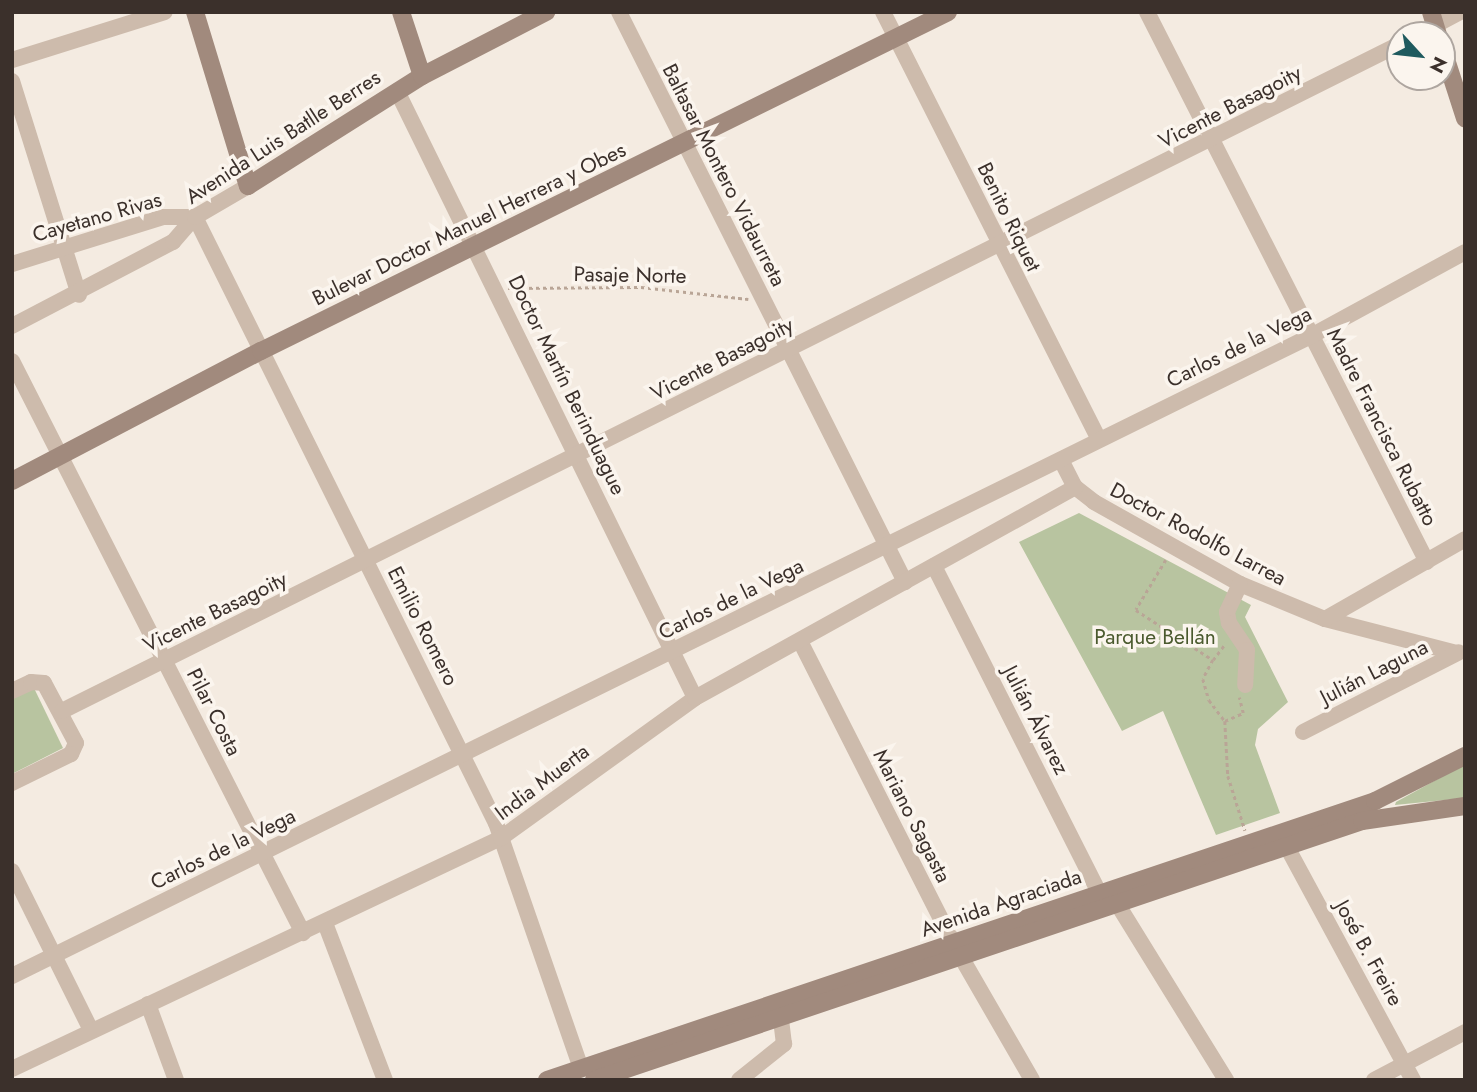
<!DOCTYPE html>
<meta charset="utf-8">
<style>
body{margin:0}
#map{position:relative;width:1477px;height:1092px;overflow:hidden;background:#f4ebe1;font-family:Jost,sans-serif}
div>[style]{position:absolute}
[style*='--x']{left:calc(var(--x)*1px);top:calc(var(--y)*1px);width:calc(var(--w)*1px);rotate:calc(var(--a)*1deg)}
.green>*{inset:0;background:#b8c4a0}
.path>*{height:2.5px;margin-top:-1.25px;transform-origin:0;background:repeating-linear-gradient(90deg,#b9a596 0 3.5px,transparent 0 7px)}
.street>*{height:16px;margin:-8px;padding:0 8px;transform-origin:8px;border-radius:8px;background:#cdbbac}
.secondary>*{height:18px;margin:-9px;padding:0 9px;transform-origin:9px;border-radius:9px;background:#a18a7d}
span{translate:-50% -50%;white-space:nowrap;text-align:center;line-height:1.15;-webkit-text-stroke:7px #fbf5ee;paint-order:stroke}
.street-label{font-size:21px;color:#3b302b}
.park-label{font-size:21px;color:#4a5a2e}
.frame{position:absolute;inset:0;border:14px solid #3b302b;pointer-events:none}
.north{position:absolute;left:1386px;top:21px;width:70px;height:70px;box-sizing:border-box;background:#fbf5ee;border:2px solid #aea6a0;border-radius:50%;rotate:117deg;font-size:19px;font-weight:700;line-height:28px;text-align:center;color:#3b302b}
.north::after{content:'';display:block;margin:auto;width:24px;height:32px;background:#1f5a5e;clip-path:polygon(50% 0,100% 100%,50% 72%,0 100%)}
</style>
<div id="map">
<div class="green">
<div style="clip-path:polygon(1079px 513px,1251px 605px,1245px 617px,1288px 702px,1258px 729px,1255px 745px,1280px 813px,1216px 835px,1163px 711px,1122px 731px,1019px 542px)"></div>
<div style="clip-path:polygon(33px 686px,63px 748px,12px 774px,12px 698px)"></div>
<div style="clip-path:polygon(1465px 764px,1465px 798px,1395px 805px,1396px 802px)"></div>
</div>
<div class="path">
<div style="--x:508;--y:288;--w:133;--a:-0.4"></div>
<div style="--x:641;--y:287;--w:108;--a:6.4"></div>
<div style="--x:1166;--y:560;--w:58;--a:121"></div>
<div style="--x:1136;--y:610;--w:92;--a:33"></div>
<div style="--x:1213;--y:660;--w:21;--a:118"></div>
<div style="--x:1203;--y:679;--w:22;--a:74"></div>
<div style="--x:1209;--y:700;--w:26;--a:53"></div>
<div style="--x:1225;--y:721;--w:55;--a:86.9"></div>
<div style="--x:1228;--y:776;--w:57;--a:72.5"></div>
<div style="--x:1213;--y:660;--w:21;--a:-53"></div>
<div style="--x:1225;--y:721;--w:20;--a:-24"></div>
<div style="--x:1243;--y:713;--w:16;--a:-104"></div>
</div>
<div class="street">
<div style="--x:619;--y:12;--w:638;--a:63.35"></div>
<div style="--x:883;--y:12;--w:479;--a:63.2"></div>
<div style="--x:1147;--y:12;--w:617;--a:63.02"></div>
<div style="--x:1417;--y:35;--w:49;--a:-28.1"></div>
<div style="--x:12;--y:60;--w:160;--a:-17.4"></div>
<div style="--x:12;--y:81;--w:224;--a:72.6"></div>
<div style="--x:397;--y:91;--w:676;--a:63.85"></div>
<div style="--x:195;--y:217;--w:677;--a:63.59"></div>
<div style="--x:496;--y:823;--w:259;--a:70.9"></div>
<div style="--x:12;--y:264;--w:158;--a:-17.3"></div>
<div style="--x:163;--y:217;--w:32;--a:0"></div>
<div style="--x:12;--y:326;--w:182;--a:-27.6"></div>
<div style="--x:173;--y:242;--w:33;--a:-49"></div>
<div style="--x:195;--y:217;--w:61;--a:-30.3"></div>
<div style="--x:12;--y:361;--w:642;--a:63.04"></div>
<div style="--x:1061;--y:460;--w:30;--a:63"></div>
<div style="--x:1075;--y:487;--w:24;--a:38"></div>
<div style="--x:1094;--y:502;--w:167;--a:29.3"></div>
<div style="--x:1240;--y:584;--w:92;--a:22.4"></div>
<div style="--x:1325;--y:619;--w:135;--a:14.5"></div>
<div style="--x:934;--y:566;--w:368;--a:63.2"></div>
<div style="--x:1240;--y:584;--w:31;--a:115"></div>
<div style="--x:1227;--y:612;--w:11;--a:80"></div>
<div style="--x:1229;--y:623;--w:32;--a:56"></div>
<div style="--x:1247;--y:650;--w:35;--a:93"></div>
<div style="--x:1325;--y:619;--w:161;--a:-29.7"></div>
<div style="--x:800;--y:641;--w:339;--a:63.1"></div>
<div style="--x:953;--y:943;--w:158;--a:60"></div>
<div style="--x:12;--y:691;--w:21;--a:-25"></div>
<div style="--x:31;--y:682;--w:13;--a:4"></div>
<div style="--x:44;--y:683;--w:68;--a:61.9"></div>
<div style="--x:76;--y:743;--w:12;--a:114"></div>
<div style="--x:71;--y:754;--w:66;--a:153.8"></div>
<div style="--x:62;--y:711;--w:1495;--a:-26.5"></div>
<div style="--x:1303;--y:732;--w:175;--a:-27.1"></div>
<div style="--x:1287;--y:847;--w:265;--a:61.6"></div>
<div style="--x:12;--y:871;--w:178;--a:63.6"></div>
<div style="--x:1118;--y:905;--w:206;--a:58.3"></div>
<div style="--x:325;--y:923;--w:168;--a:69.1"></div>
<div style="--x:12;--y:976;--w:1448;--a:-26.23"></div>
<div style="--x:1311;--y:336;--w:175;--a:-28.6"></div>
<div style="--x:148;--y:1004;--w:81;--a:69.8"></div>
<div style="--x:12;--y:1069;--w:541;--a:-25.29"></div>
<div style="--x:501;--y:838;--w:239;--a:-35.8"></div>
<div style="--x:695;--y:698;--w:435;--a:-29"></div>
<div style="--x:739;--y:1080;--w:58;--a:-38.7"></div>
<div style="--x:784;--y:1044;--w:26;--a:-97"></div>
<div style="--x:1374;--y:1080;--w:103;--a:-27.8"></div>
</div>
<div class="secondary">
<div style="--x:195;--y:12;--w:182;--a:73.1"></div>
<div style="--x:248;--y:186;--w:206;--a:-32.3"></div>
<div style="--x:422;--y:76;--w:140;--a:-27.3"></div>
<div style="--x:401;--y:12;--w:67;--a:71.8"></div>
<div style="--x:1431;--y:12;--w:24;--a:73"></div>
<div style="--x:1442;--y:47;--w:75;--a:72.1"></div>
<div style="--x:12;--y:481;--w:281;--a:-27.6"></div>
<div style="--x:261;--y:351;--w:766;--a:-26.26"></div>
<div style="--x:547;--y:1080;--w:874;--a:-18.62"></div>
<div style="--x:1375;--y:801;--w:101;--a:-26.6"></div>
<div style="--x:594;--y:1080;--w:810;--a:-18.64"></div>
<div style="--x:1362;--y:821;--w:104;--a:-8.3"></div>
</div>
<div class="street-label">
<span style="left:1230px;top:107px;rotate:-27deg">Vicente Basagoity</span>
<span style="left:283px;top:137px;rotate:-33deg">Avenida Luis Batlle Berres</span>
<span style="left:724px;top:175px;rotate:63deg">Baltasar Montero Vidaurreta</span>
<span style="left:97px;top:217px;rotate:-16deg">Cayetano Rivas</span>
<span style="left:1009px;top:217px;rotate:64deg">Benito Riquet</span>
<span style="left:469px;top:224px;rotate:-26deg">Bulevar Doctor Manuel Herrera y Obes</span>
<span style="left:630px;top:275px;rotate:1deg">Pasaje Norte</span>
<span style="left:1239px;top:347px;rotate:-26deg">Carlos de la Vega</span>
<span style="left:722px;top:359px;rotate:-27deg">Vicente Basagoity</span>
<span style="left:567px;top:385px;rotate:64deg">Doctor Martín Berinduague</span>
<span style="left:1382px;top:427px;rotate:63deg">Madre Francisca Rubatto</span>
<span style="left:1198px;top:534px;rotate:28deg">Doctor Rodolfo Larrea</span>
<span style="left:731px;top:599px;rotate:-26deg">Carlos de la Vega</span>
<span style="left:215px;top:612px;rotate:-26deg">Vicente Basagoity</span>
<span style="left:423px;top:626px;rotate:63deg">Emilio Romero</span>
<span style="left:1374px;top:672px;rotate:-27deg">Julián Laguna</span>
<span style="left:214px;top:712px;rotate:63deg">Pilar Costa</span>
<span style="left:1036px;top:720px;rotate:63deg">Julián Álvarez</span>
<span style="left:542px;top:782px;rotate:-37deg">India Muerta</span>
<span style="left:912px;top:816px;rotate:63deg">Mariano Sagasta</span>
<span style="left:223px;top:849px;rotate:-26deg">Carlos de la Vega</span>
<span style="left:1001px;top:903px;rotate:-19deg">Avenida Agraciada</span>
<span style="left:1369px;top:953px;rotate:61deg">José B. Freire</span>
</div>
<div class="park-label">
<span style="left:1155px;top:637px">Parque Bellán</span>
</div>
<div class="frame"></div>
<div class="north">N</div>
</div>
